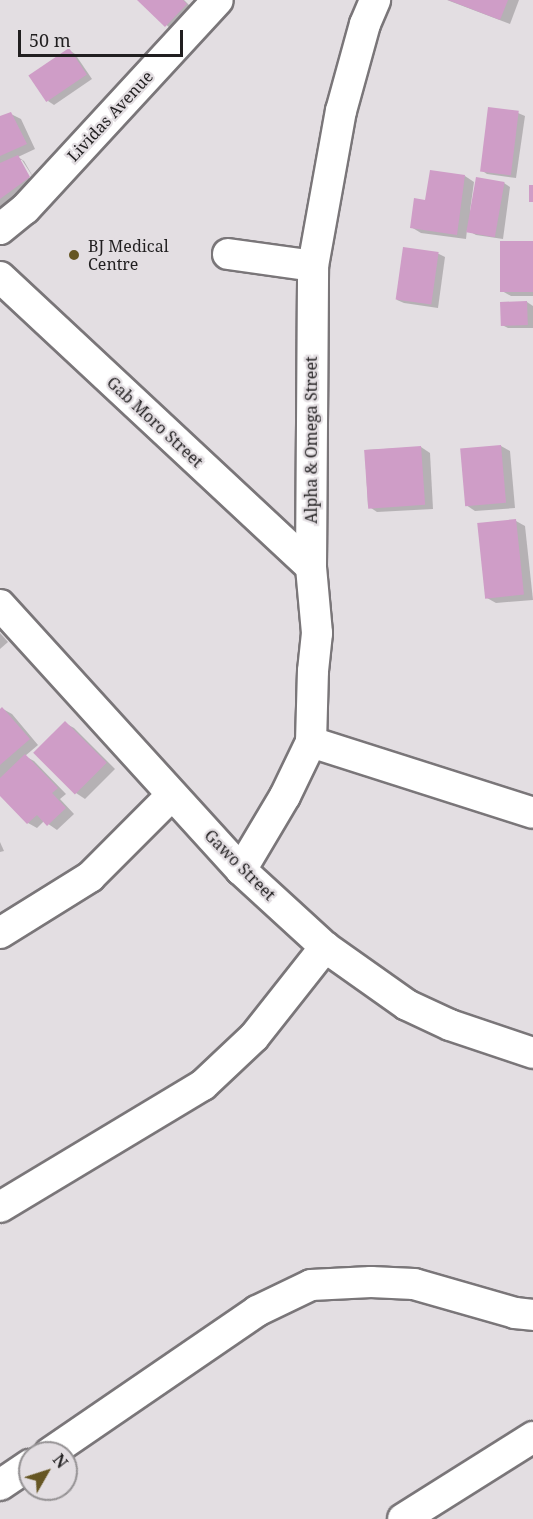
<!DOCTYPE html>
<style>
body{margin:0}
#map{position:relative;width:533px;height:1519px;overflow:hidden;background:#e3dee2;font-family:"Noto Serif",serif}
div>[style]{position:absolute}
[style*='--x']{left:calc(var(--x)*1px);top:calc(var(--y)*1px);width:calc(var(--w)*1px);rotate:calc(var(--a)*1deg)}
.shadow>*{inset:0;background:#0003}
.building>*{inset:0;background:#cf9dc7;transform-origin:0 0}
.roads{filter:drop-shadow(2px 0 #7a7679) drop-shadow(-2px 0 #7a7679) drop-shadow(0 2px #7a7679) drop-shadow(0 -2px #7a7679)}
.minor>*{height:30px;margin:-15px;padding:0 15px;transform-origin:15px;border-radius:15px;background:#fff}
.dots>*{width:16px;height:16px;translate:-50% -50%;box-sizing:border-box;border:3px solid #e3dee2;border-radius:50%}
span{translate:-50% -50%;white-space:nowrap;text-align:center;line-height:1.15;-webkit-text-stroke:4.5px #e3dee2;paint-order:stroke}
.street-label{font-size:16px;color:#211f20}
.poi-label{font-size:16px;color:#211f20}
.left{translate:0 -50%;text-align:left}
.north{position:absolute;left:18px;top:1441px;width:60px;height:60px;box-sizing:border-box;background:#e3dee2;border:2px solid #959294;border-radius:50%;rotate:51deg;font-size:16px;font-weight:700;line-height:24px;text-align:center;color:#211f20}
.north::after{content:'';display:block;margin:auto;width:21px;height:27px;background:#665623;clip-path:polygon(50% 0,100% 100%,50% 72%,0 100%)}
.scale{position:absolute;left:18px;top:30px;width:165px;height:27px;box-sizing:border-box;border:3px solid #211f20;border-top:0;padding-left:8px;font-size:18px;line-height:21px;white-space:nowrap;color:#211f20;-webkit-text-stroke:4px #e3dee2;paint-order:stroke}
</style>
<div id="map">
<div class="shadow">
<div style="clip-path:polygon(139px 0,184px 0,192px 8px,172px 30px)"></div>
<div style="clip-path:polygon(447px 0,519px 0,510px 24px)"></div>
<div style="clip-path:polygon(69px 50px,75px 54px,92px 79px,54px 105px,48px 101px)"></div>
<div style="clip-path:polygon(518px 113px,525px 116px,516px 178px,487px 174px,481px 170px)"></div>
<div style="clip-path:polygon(11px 114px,21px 119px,35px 149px,18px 157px,24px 161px,35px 180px,22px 160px,19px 160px,32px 183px,0 207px,0 117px)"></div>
<div style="clip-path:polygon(465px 176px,474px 182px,470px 211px,473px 211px,504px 183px,510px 187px,503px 239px,476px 235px,467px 230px,466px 239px,421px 233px,411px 227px,427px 201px)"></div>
<div style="clip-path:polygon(533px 243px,533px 296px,511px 296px,502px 291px)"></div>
<div style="clip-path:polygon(404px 248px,439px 254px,445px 257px,438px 308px,404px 303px,397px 300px)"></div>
<div style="clip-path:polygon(527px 302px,533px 306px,533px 328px,508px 328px,502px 325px)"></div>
<div style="clip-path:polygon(501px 446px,510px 451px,515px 508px,475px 511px,466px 505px)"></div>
<div style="clip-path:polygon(421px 447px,430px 453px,433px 509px,377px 512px,368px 506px,365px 450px)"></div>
<div style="clip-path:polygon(516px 521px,525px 526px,533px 600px,496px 603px,487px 598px)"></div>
<div style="clip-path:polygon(0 633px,8px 642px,0 649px)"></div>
<div style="clip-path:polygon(3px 709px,12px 714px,38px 745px,25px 756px,34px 761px,66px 794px,60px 799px,74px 814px,57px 830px,44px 821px,37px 828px,28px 823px,0 793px,0 711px)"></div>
<div style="clip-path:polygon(65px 723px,74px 728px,115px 769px,85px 799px,76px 793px)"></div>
<div style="clip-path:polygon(0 842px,4px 851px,0 852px)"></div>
</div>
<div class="building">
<div style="clip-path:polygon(137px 0,183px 0,187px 4px,165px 27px)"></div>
<div style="clip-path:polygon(448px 0,508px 0,500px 20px)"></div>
<div style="left:69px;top:48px;width:32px;height:49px;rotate:56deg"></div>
<div style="left:488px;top:107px;width:31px;height:65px;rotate:7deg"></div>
<div style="clip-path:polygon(11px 112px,27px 144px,0 156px,0 116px)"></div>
<div style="clip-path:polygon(18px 155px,30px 177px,0 199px,0 163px)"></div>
<div style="clip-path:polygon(430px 170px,465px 175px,457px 235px,410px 228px,414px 198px,425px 200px)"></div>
<div style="left:476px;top:177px;width:29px;height:56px;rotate:10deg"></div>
<div style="left:529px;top:185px;width:4px;height:17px"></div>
<div style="left:500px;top:241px;width:33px;height:51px"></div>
<div style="left:403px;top:247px;width:36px;height:53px;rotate:8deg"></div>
<div style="left:527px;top:301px;width:24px;height:27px;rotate:88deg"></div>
<div style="left:501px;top:445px;width:58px;height:41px;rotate:85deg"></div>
<div style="left:421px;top:446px;width:59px;height:57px;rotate:86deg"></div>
<div style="left:516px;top:519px;width:76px;height:39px;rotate:84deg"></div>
<div style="clip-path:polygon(2px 707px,30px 739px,0 765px,0 709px)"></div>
<div style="left:65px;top:721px;width:59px;height:45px;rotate:45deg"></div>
<div style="clip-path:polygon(25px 754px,58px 788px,52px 793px,66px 808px,47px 826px,37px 815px,27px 824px,0 796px,0 778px)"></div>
</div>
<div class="roads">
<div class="minor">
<div style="--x:0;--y:229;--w:32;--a:-39"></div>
<div style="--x:25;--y:209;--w:284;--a:-47.3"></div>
<div style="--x:228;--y:254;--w:86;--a:8"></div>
<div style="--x:0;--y:277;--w:425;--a:43"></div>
<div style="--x:0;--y:605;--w:358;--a:47.7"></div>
<div style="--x:241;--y:870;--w:114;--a:42.5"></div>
<div style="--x:325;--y:947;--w:100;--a:35.3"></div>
<div style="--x:407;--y:1005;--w:47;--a:24.9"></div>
<div style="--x:450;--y:1025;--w:88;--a:18.6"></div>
<div style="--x:311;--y:742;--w:233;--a:17.7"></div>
<div style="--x:241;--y:870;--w:86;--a:-59.3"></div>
<div style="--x:285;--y:796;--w:60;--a:-64.3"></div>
<div style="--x:311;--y:742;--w:71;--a:-88.4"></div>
<div style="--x:313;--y:671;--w:38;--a:-84"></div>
<div style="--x:317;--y:633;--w:66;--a:-95.2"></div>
<div style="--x:311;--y:567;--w:301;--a:-89.6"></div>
<div style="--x:313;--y:266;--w:158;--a:-79.8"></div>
<div style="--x:341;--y:111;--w:90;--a:-74.6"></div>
<div style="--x:365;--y:24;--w:26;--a:-67"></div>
<div style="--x:0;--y:933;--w:106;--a:-31.9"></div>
<div style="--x:90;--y:877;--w:116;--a:-45"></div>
<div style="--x:0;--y:1207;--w:237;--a:-31"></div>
<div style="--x:203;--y:1085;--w:70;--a:-43.3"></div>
<div style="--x:254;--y:1037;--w:115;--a:-51.7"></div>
<div style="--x:50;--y:1453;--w:251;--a:-34.4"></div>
<div style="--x:257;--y:1311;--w:60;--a:-25.7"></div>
<div style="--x:311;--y:1285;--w:60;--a:-2.9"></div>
<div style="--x:371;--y:1282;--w:43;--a:2.7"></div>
<div style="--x:414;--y:1284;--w:105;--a:16"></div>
<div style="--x:515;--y:1313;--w:18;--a:6"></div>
<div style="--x:0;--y:1485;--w:36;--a:-34"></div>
<div style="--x:403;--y:1519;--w:154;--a:-32.2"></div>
</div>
</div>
<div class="dots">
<div style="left:74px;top:255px;background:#665623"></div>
</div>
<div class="street-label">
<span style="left:110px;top:116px;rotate:-47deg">Lividas Avenue</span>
<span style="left:155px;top:422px;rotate:43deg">Gab Moro Street</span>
<span style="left:311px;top:440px;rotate:-90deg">Alpha &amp; Omega Street</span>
<span style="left:240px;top:865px;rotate:45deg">Gawo Street</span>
</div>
<div class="poi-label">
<span class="left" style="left:88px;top:255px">BJ Medical<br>Centre</span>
</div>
<div class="north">N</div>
<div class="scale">50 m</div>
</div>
